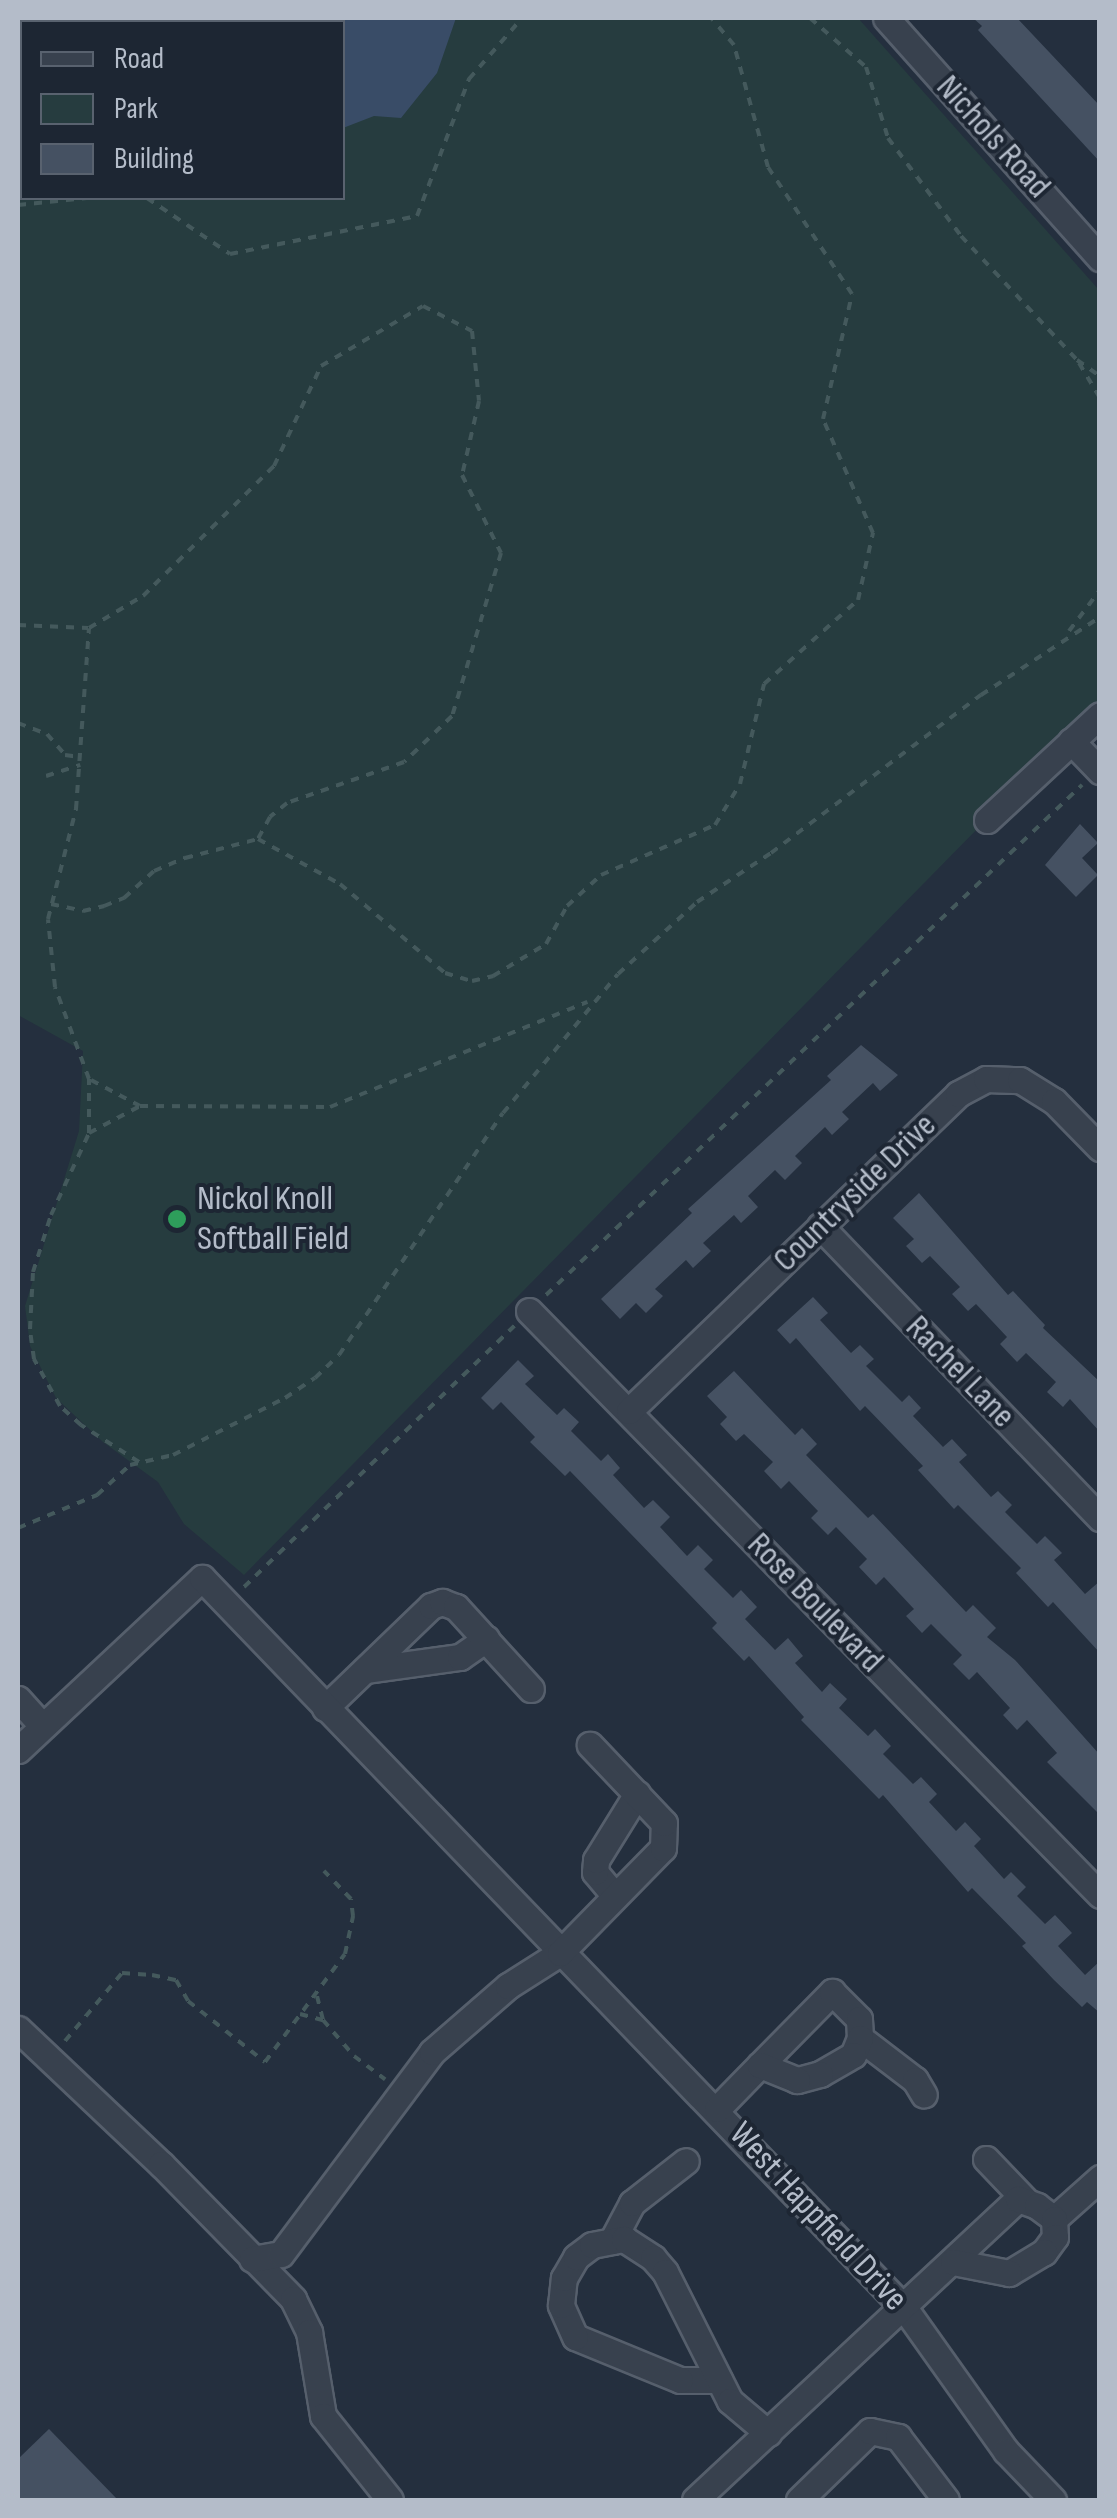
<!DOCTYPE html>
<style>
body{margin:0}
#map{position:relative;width:1117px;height:2518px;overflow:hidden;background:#242f3e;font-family:"Sofia Sans Condensed",sans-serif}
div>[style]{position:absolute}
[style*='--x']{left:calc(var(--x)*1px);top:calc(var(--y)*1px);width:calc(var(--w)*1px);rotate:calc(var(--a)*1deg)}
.green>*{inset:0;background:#263c3f}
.water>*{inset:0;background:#394c67}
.building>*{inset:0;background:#455162}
.path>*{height:4px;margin-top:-2px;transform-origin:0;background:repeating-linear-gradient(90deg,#44595c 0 8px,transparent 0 16px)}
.roads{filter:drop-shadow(2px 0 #565f6c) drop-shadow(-2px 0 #565f6c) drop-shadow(0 2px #565f6c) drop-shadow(0 -2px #565f6c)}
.minor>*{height:25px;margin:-12.5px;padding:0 12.5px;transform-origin:12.5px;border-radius:12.5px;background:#38414e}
.dots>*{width:28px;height:28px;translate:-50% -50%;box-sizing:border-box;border:5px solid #1d2633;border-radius:50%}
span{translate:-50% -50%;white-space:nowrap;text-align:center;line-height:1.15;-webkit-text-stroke:8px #1d2633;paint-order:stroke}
.street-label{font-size:35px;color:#b4bcc9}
.poi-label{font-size:35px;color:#b4bcc9}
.left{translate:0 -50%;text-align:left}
.frame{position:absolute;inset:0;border:20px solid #b4bcc9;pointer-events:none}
.legend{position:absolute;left:20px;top:20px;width:325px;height:180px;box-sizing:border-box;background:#1d2633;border:2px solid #59626f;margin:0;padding:12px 18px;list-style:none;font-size:30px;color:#b4bcc9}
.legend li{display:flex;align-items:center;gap:20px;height:50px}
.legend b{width:50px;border:2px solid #59626f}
</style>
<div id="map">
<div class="green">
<div style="clip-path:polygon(83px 18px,858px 18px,1099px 290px,1099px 705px,244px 1575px,184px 1524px,158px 1482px,103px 1442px,56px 1398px,30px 1346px,25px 1306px,79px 1131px,83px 1051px,18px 1015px,18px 86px,22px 80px,22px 198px,342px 198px,342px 22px,78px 22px)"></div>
</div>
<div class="water">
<div style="clip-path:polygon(162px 18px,456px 18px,437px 73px,401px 118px,374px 116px,343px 128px,342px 22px,162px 22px)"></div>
</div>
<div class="building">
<div style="clip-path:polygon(973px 18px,1017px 18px,1100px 106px,1100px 162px,978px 30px,982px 26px)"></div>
<div style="clip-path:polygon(1080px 824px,1098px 843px,1082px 858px,1098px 875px,1076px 897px,1045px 865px)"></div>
<div style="clip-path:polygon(861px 1045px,898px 1075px,880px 1091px,873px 1083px,842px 1112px,849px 1119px,832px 1135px,825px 1127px,795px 1156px,802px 1163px,785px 1180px,775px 1170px,748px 1196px,758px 1207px,741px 1223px,734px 1215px,703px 1243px,711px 1251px,693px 1268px,686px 1260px,655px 1289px,663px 1296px,646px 1313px,636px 1303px,620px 1319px,601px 1299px,692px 1213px,688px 1209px,831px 1080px,827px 1076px)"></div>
<div style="clip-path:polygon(919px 1193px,1008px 1295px,1013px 1291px,1045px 1325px,1043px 1328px,1100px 1382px,1100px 1432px,1070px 1399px,1063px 1407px,1047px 1392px,1056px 1382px,1026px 1353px,1017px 1362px,1000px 1344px,1007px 1337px,976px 1304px,968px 1311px,952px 1294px,960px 1287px,930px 1256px,922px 1263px,906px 1246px,914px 1239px,893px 1218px)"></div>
<div style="clip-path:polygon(813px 1297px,828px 1313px,820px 1320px,851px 1353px,860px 1345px,874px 1359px,866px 1366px,902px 1402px,909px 1395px,921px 1408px,913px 1416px,943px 1447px,952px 1439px,967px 1455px,959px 1462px,991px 1497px,998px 1491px,1012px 1505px,1005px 1512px,1037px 1544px,1045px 1536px,1062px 1553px,1054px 1560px,1085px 1594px,1100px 1581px,1100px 1653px,1053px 1602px,1048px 1607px,1016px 1573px,1021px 1568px,958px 1505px,954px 1509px,918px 1470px,923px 1466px,865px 1406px,860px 1411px,796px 1338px,790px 1344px,777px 1330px)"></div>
<div style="clip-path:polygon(518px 1360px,534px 1376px,525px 1384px,557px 1415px,564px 1408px,579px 1422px,571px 1431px,601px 1461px,608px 1454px,620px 1468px,613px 1475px,644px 1508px,653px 1500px,670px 1517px,660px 1527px,687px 1556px,698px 1545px,713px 1560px,704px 1569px,733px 1598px,741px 1590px,757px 1607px,745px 1619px,775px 1650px,788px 1638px,803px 1656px,795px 1663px,822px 1692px,830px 1683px,847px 1699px,839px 1708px,868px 1736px,875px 1729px,891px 1746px,883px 1754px,913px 1784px,921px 1777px,937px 1794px,929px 1802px,956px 1831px,965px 1822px,981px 1839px,974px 1846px,1004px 1879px,1011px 1872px,1026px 1887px,1017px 1896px,1045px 1924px,1055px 1915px,1072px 1933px,1058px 1946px,1085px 1975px,1100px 1961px,1100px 2013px,1087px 2002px,1082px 2007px,1054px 1980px,1022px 1946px,1026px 1943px,972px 1888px,968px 1892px,883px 1795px,879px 1799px,801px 1720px,804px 1717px,749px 1656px,744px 1661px,712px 1628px,717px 1623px,570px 1471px,565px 1476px,530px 1442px,535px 1437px,501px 1402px,493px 1410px,481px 1398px)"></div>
<div style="clip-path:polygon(734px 1371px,795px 1435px,802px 1428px,817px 1444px,806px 1455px,868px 1518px,873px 1514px,966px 1612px,973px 1605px,996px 1628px,987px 1637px,1015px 1660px,1100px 1755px,1100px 1815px,1047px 1762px,1057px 1753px,1027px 1720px,1017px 1730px,1003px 1715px,1010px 1708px,977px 1672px,969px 1680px,953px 1664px,962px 1655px,931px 1624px,922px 1633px,906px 1616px,914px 1609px,884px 1577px,876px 1585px,859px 1567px,867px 1559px,836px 1527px,828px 1535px,811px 1518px,818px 1511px,789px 1481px,781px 1489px,764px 1471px,773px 1462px,744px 1434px,736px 1441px,720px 1424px,727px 1417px,707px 1396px)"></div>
<div style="clip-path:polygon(49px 2429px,118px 2500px,18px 2500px,18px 2459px)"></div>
</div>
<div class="path">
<div style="--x:810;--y:18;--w:74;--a:41.2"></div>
<div style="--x:866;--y:67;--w:74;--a:72.8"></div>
<div style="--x:888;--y:138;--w:122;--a:53.3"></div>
<div style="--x:961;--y:236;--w:170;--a:46.9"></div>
<div style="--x:1077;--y:360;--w:28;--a:35"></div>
<div style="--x:68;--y:22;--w:5;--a:-53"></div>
<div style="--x:18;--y:68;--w:6;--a:-51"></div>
<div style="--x:147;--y:198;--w:100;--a:34"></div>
<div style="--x:230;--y:254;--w:191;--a:-11.5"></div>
<div style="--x:417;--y:216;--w:147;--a:-69.2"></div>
<div style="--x:469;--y:79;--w:81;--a:-49"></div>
<div style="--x:18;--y:205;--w:69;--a:-5.8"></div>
<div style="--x:1079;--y:363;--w:41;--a:59"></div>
<div style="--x:18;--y:625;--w:70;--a:2.5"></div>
<div style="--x:1069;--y:631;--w:51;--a:-52.9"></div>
<div style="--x:18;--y:723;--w:31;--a:21"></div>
<div style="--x:47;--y:734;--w:28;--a:49"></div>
<div style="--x:65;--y:755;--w:15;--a:8"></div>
<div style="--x:46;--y:776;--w:36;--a:-18"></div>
<div style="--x:51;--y:904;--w:33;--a:12"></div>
<div style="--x:83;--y:911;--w:22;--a:-13"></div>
<div style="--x:104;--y:906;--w:22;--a:-22"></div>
<div style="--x:124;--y:898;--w:40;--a:-42"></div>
<div style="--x:154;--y:871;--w:34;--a:-23"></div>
<div style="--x:185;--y:858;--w:75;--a:-14.6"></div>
<div style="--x:258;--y:839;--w:94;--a:28.8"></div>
<div style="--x:340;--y:884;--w:138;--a:40.3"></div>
<div style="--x:445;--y:973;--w:28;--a:17"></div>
<div style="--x:472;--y:981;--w:22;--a:-13"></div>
<div style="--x:493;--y:976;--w:62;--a:-31.1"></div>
<div style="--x:546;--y:944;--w:43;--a:-61.1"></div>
<div style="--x:567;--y:906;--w:46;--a:-42.4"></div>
<div style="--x:601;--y:875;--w:124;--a:-23.7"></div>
<div style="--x:715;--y:825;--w:48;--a:-58.6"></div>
<div style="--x:740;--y:784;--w:103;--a:-76.5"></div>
<div style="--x:764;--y:684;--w:126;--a:-41.8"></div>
<div style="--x:858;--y:600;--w:69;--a:-77.4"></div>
<div style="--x:873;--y:533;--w:124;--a:-113.7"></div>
<div style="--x:823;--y:419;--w:128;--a:-76.9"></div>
<div style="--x:852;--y:294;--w:152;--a:-123.5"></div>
<div style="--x:768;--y:167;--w:127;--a:-105.6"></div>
<div style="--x:734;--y:45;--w:35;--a:-130"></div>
<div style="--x:91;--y:1080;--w:55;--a:28"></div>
<div style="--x:89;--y:1133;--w:58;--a:-27.9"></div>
<div style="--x:140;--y:1106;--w:190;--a:0.3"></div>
<div style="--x:330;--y:1107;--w:278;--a:-22.2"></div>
<div style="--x:546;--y:1295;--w:740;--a:-43.58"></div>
<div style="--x:139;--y:1462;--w:69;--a:-147.5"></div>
<div style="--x:81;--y:1425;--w:28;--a:-138"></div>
<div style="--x:60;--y:1406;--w:54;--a:-119"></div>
<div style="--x:34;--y:1359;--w:30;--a:-98"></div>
<div style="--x:30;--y:1329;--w:57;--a:-87"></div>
<div style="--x:33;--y:1272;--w:60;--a:-72.5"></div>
<div style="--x:51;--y:1215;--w:90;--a:-65.1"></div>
<div style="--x:89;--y:1133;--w:54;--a:-90"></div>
<div style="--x:89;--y:1079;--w:98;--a:-110.3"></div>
<div style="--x:55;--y:987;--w:68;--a:-95.9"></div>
<div style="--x:48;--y:919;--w:114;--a:-75.7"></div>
<div style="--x:76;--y:809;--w:181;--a:-85.9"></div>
<div style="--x:89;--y:628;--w:63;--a:-30.7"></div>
<div style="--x:143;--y:596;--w:185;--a:-44.8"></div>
<div style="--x:274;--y:466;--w:110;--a:-64.8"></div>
<div style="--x:321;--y:366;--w:118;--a:-30.5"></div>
<div style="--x:423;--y:306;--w:55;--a:27"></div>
<div style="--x:472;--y:331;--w:70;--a:84.3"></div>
<div style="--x:479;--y:401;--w:76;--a:102.9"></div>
<div style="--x:462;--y:475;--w:87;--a:63.4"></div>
<div style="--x:501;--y:553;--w:170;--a:106.7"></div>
<div style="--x:452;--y:716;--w:66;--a:136.2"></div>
<div style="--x:404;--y:762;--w:124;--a:160.7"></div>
<div style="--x:287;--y:803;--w:22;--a:141"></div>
<div style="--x:270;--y:817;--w:25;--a:119"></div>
<div style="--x:18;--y:1528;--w:86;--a:-22.7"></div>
<div style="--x:97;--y:1495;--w:45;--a:-42.3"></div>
<div style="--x:130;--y:1465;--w:44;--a:-13.1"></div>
<div style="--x:173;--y:1455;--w:126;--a:-27"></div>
<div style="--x:285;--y:1398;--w:36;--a:-34"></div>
<div style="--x:315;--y:1378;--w:33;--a:-44"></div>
<div style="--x:339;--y:1355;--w:292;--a:-55.9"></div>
<div style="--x:503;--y:1113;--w:180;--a:-50.4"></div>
<div style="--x:618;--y:974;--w:107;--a:-42.3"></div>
<div style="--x:697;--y:902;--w:89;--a:-33.5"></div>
<div style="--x:771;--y:853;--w:263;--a:-37"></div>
<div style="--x:981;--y:695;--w:142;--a:-33.2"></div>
<div style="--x:244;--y:1587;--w:376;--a:-44"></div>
<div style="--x:317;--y:1996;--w:25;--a:76"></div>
<div style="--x:300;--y:2014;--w:24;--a:15"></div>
<div style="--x:323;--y:2020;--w:48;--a:49.3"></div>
<div style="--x:354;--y:2056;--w:39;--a:37"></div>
<div style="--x:65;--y:2041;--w:89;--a:-50"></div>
<div style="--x:122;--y:1973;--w:30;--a:4"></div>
<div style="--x:152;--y:1975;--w:25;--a:12"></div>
<div style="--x:176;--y:1980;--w:24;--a:60"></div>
<div style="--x:188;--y:2001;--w:98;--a:38.4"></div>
<div style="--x:265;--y:2062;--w:134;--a:-53.5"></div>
<div style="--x:345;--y:1954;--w:39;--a:-78"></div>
<div style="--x:353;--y:1916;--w:17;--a:-97"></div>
<div style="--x:351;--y:1899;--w:39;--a:-134"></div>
</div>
<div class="roads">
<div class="minor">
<div style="--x:886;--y:18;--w:322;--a:48.3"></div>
<div style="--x:1071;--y:741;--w:42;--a:46"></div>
<div style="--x:987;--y:820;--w:154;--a:-42.9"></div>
<div style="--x:820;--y:1226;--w:405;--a:46.2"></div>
<div style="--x:529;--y:1311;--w:817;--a:45.64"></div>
<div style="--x:629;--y:1411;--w:457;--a:-43.9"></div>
<div style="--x:958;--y:1094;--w:32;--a:-28"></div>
<div style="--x:986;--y:1079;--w:34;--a:2"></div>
<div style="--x:1020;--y:1080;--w:40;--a:32"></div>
<div style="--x:1054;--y:1101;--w:66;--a:45.6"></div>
<div style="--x:365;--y:1670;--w:96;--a:-7.8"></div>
<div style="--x:460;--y:1657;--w:32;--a:-35"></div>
<div style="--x:18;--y:1699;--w:36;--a:48"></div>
<div style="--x:325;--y:1708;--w:147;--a:-43.9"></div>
<div style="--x:431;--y:1606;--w:12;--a:-20"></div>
<div style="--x:442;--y:1602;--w:15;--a:20"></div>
<div style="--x:456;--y:1607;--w:111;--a:47.6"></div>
<div style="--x:18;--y:1750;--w:252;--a:-43.1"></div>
<div style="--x:202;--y:1578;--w:1014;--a:46.12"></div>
<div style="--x:905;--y:2309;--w:174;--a:54.6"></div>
<div style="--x:1006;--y:2451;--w:68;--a:46.2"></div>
<div style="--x:615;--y:1896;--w:31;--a:-130"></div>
<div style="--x:595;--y:1872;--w:12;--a:-85"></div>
<div style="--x:596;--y:1860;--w:78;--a:-58.2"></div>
<div style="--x:18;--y:2029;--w:197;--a:43.4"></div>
<div style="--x:161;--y:2164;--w:189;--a:45.6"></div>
<div style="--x:293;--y:2299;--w:37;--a:64"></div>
<div style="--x:309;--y:2332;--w:85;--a:80.5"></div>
<div style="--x:323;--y:2416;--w:107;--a:51.4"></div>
<div style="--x:860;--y:2038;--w:69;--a:37.4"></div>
<div style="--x:915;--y:2080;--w:17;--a:59"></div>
<div style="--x:717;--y:2109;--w:62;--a:-45.7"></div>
<div style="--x:760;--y:2065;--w:103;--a:-45.4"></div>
<div style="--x:832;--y:1992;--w:38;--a:45"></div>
<div style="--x:859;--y:2019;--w:19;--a:87"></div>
<div style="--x:860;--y:2038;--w:18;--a:112"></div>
<div style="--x:853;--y:2055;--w:38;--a:150"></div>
<div style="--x:820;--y:2074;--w:24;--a:165"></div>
<div style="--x:797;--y:2080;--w:40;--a:-158"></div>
<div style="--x:986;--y:2159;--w:59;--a:46.4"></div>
<div style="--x:1054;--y:2219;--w:62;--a:-41.7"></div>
<div style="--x:612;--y:2241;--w:43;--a:-62.2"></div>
<div style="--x:632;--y:2203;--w:68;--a:-37.9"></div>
<div style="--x:252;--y:2259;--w:29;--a:-10"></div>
<div style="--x:281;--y:2254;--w:252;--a:-53.2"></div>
<div style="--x:432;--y:2052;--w:101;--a:-41"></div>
<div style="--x:508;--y:1986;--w:62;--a:-32.4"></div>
<div style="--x:560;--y:1953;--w:147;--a:-45.6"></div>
<div style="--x:663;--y:1848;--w:25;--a:-88"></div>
<div style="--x:664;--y:1823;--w:108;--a:-133.5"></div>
<div style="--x:719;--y:2380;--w:39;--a:180"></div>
<div style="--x:680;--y:2380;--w:113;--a:-157.7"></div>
<div style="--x:575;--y:2337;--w:35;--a:-114"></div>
<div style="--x:561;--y:2305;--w:27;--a:-84"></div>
<div style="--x:564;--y:2278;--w:24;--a:-60"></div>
<div style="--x:576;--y:2257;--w:20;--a:-37"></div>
<div style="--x:592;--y:2245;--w:33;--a:-11"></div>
<div style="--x:624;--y:2239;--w:35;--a:33"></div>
<div style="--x:653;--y:2258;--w:18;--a:49"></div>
<div style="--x:665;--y:2272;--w:144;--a:63.3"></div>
<div style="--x:730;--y:2401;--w:50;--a:40.1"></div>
<div style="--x:695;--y:2500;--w:442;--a:-43"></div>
<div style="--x:1018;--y:2199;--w:20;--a:20"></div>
<div style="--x:1037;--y:2206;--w:21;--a:37"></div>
<div style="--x:1054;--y:2219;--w:18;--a:87"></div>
<div style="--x:1055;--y:2237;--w:19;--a:126"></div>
<div style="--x:1044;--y:2252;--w:41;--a:149"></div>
<div style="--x:1009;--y:2273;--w:57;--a:-168.9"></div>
<div style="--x:799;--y:2500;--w:99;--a:-44.2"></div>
<div style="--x:870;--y:2431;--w:29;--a:12"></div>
<div style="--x:898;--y:2437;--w:79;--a:52.7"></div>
</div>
</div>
<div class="dots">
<div style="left:177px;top:1219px;background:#2e9e5b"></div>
</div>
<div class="street-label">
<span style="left:993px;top:137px;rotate:48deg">Nichols Road</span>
<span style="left:855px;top:1193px;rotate:-44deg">Countryside Drive</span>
<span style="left:960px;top:1372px;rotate:46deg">Rachel Lane</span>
<span style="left:815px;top:1603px;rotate:46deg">Rose Boulevard</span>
<span style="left:818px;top:2217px;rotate:47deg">West Happfield Drive</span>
</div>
<div class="poi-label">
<span class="left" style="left:197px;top:1219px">Nickol Knoll<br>Softball Field</span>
</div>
<div class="frame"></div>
<ul class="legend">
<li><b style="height:12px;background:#38414e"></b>Road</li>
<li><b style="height:28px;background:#263c3f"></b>Park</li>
<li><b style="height:28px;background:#455162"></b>Building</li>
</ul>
</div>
